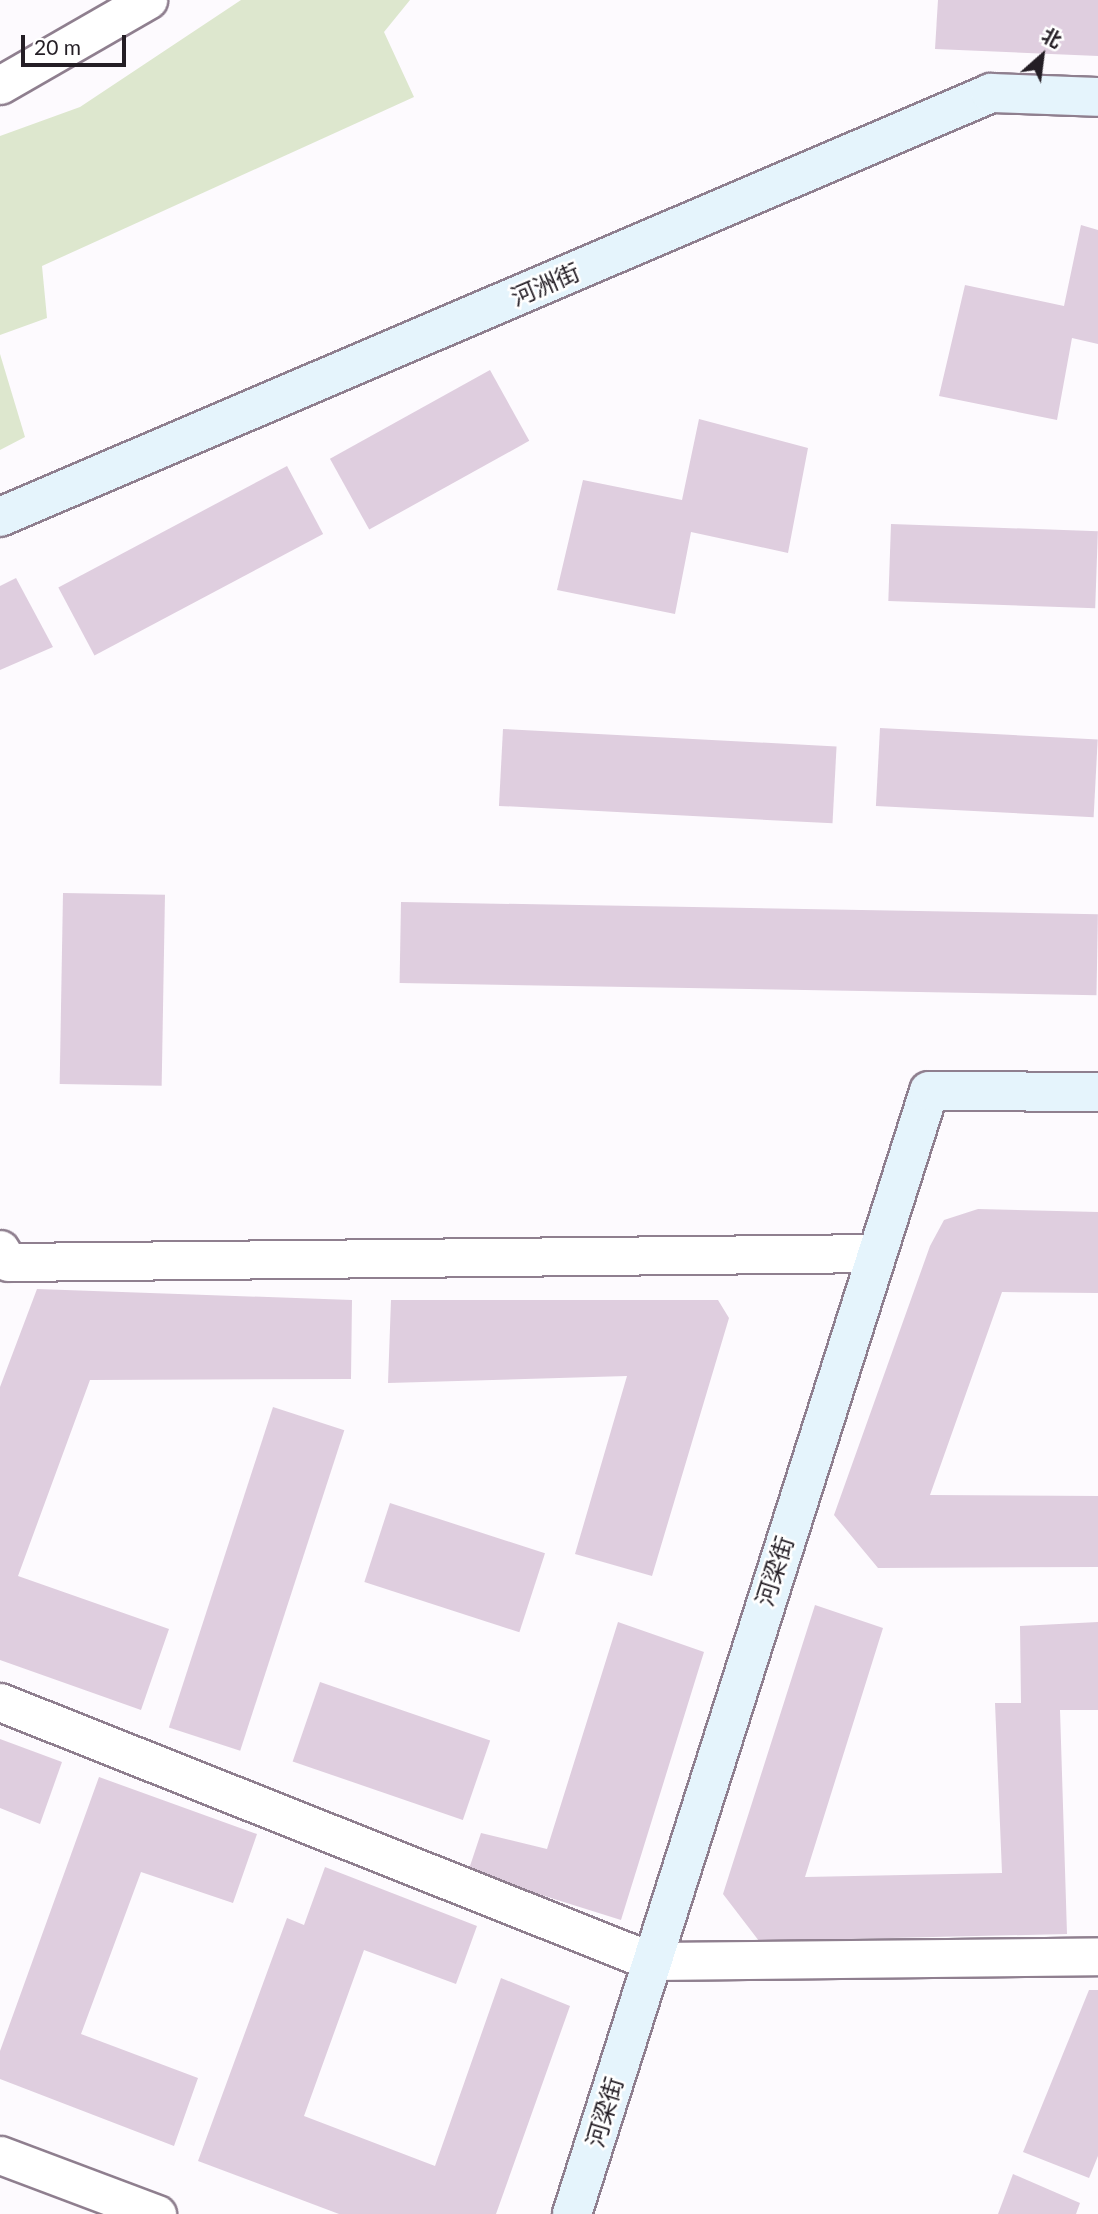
<!DOCTYPE html>
<meta charset="utf-8">
<style>
body{margin:0}
#map{position:relative;width:1098px;height:2214px;overflow:hidden;background:#fdfafe;font-family:Lato,"Noto Sans SC",sans-serif}
div>[style]{position:absolute}
[style*='--x']{left:calc(var(--x)*1px);top:calc(var(--y)*1px);width:calc(var(--w)*1px);rotate:calc(var(--a)*1deg)}
.green>*{inset:0;background:#dde7ce}
.building>*{inset:0;background:#dfcedf;transform-origin:0 0}
.roads{filter:drop-shadow(2px 0 #8f7f8f) drop-shadow(-2px 0 #8f7f8f) drop-shadow(0 2px #8f7f8f) drop-shadow(0 -2px #8f7f8f)}
.street>*{height:37px;margin:-18.5px;padding:0 18.5px;transform-origin:18.5px;border-radius:18.5px;background:#fff}
.secondary>*{height:38px;margin:-19px;padding:0 19px;transform-origin:19px;border-radius:19px;background:#e5f4fc}
span{translate:-50% -50%;white-space:nowrap;text-align:center;line-height:1.15;-webkit-text-stroke:5px #fff;paint-order:stroke}
.street-label{font-size:24px;color:#241e25}
.north{position:absolute;left:1007px;top:21px;width:70px;height:70px;-webkit-text-stroke:5px #fff;paint-order:stroke;rotate:28deg;font-size:19px;font-weight:700;line-height:28px;text-align:center;color:#241e25}
.north::after{content:'';display:block;margin:auto;width:24px;height:32px;background:#241e25;clip-path:polygon(50% 0,100% 100%,50% 72%,0 100%)}
.scale{position:absolute;left:21px;top:35px;width:105px;height:32px;box-sizing:border-box;border:4px solid #241e25;border-top:0;padding-left:9px;font-size:21px;line-height:24px;white-space:nowrap;color:#241e25;-webkit-text-stroke:5px #fff;paint-order:stroke}
</style>
<div id="map">
<div class="green">
<div style="clip-path:polygon(241px 0,410px 0,384px 32px,414px 97px,42px 266px,47px 318px,0 335px,0 136px,80px 107px)"></div>
<div style="clip-path:polygon(0 354px,25px 437px,0 450px)"></div>
</div>
<div class="building">
<div style="clip-path:polygon(938px 0,1098px 0,1098px 56px,935px 49px)"></div>
<div style="clip-path:polygon(1081px 225px,1098px 230px,1098px 344px,1072px 338px,1057px 420px,939px 396px,965px 285px,1064px 306px)"></div>
<div style="left:490px;top:370px;width:81px;height:183px;rotate:61deg"></div>
<div style="clip-path:polygon(699px 419px,808px 448px,788px 553px,691px 532px,675px 614px,557px 590px,583px 480px,682px 500px)"></div>
<div style="left:287px;top:466px;width:77px;height:259px;rotate:62deg"></div>
<div style="left:891px;top:524px;width:207px;height:77px;rotate:2deg"></div>
<div style="clip-path:polygon(16px 578px,53px 647px,0 670px,0 586px)"></div>
<div style="left:880px;top:728px;width:218px;height:78px;rotate:3deg"></div>
<div style="left:503px;top:729px;width:334px;height:77px;rotate:3deg"></div>
<div style="left:63px;top:893px;width:102px;height:191px;rotate:1deg"></div>
<div style="left:401px;top:902px;width:697px;height:81px;rotate:1deg"></div>
<div style="clip-path:polygon(978px 1209px,1098px 1212px,1098px 1293px,1002px 1292px,930px 1495px,1098px 1496px,1098px 1567px,878px 1568px,834px 1515px,930px 1246px,944px 1220px)"></div>
<div style="clip-path:polygon(37px 1289px,352px 1300px,351px 1379px,90px 1380px,18px 1576px,169px 1629px,141px 1710px,0 1660px,0 1387px)"></div>
<div style="clip-path:polygon(391px 1300px,718px 1300px,729px 1318px,652px 1576px,575px 1554px,627px 1376px,388px 1383px)"></div>
<div style="left:273px;top:1407px;width:75px;height:337px;rotate:18deg"></div>
<div style="left:390px;top:1503px;width:163px;height:83px;rotate:18deg"></div>
<div style="clip-path:polygon(815px 1605px,883px 1628px,805px 1877px,1002px 1873px,995px 1703px,1021px 1703px,1020px 1626px,1098px 1622px,1098px 1710px,1060px 1710px,1067px 1934px,759px 1941px,723px 1894px)"></div>
<div style="clip-path:polygon(618px 1622px,704px 1652px,621px 1920px,468px 1872px,481px 1833px,547px 1849px)"></div>
<div style="left:320px;top:1682px;width:180px;height:84px;rotate:19deg"></div>
<div style="clip-path:polygon(0 1739px,62px 1762px,40px 1824px,0 1808px)"></div>
<div style="clip-path:polygon(99px 1777px,257px 1834px,233px 1903px,141px 1872px,81px 2034px,198px 2078px,174px 2146px,0 2079px,0 2051px)"></div>
<div style="clip-path:polygon(325px 1867px,477px 1926px,456px 1984px,364px 1950px,304px 2116px,435px 2166px,501px 1978px,570px 2006px,496px 2214px,339px 2214px,198px 2161px,287px 1918px,304px 1925px)"></div>
<div style="clip-path:polygon(1089px 1990px,1098px 1990px,1098px 2156px,1089px 2178px,1023px 2152px)"></div>
<div style="clip-path:polygon(1013px 2174px,1080px 2203px,1076px 2214px,998px 2214px)"></div>
</div>
<div class="roads">
<div class="street">
<div style="--x:0;--y:85;--w:171;--a:-29.9"></div>
<div style="--x:0;--y:1249;--w:15;--a:58"></div>
<div style="--x:8;--y:1262;--w:867;--a:-0.59"></div>
<div style="--x:0;--y:1702;--w:701;--a:21.7"></div>
<div style="--x:651;--y:1961;--w:447;--a:-0.6"></div>
<div style="--x:0;--y:2155;--w:168;--a:20.6"></div>
</div>
<div class="secondary">
<div style="--x:0;--y:517;--w:1078;--a:-23.16"></div>
<div style="--x:991;--y:93;--w:107;--a:2.1"></div>
<div style="--x:572;--y:2214;--w:1178;--a:-72.36"></div>
<div style="--x:929;--y:1091;--w:169;--a:0.3"></div>
</div>
</div>
<div class="street-label">
<span style="left:545px;top:284px;rotate:-23deg">河洲街</span>
<span style="left:774px;top:1571px;rotate:-72deg">河梁街</span>
<span style="left:604px;top:2112px;rotate:-73deg">河梁街</span>
</div>
<div class="north">北</div>
<div class="scale">20 m</div>
</div>
